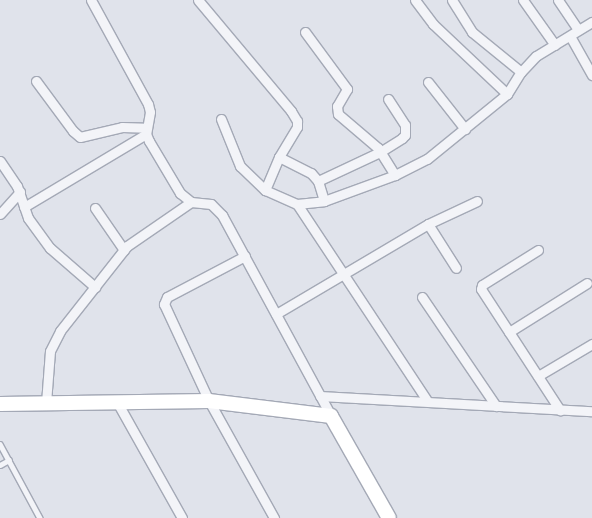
<!DOCTYPE html>
<style>
body{margin:0}
#map{position:relative;width:592px;height:518px;overflow:hidden;background:#e0e3eb;font-family:"Source Sans 3",sans-serif}
div>[style]{position:absolute}
[style*='--x']{left:calc(var(--x)*1px);top:calc(var(--y)*1px);width:calc(var(--w)*1px);rotate:calc(var(--a)*1deg)}
.roads{filter:drop-shadow(1px 0 #a4a9b6) drop-shadow(-1px 0 #a4a9b6) drop-shadow(0 1px #a4a9b6) drop-shadow(0 -1px #a4a9b6)}
.service>*{height:4.5px;margin:-2.25px;padding:0 2.25px;transform-origin:2.25px;border-radius:2.25px;background:#f3f4f8}
.minor>*{height:9px;margin:-4.5px;padding:0 4.5px;transform-origin:4.5px;border-radius:4.5px;background:#f3f4f8}
.primary>*{height:14px;margin:-7px;padding:0 7px;transform-origin:7px;border-radius:7px;background:#fff}
span{translate:-50% -50%;white-space:nowrap;text-align:center;line-height:1.15;-webkit-text-stroke:3px #f0f2f8;paint-order:stroke}
</style>
<div id="map">
<div class="roads">
<div class="service">
<div style="--x:0;--y:444;--w:84;--a:61.6"></div>
<div style="--x:0;--y:465;--w:10;--a:-29"></div>
</div>
<div class="minor">
<div style="--x:91;--y:0;--w:119;--a:61.3"></div>
<div style="--x:148;--y:104;--w:8;--a:76"></div>
<div style="--x:150;--y:112;--w:22;--a:100"></div>
<div style="--x:146;--y:134;--w:8;--a:67"></div>
<div style="--x:149;--y:141;--w:61;--a:59.2"></div>
<div style="--x:180;--y:193;--w:14;--a:39"></div>
<div style="--x:191;--y:202;--w:20;--a:6"></div>
<div style="--x:211;--y:204;--w:16;--a:45"></div>
<div style="--x:222;--y:215;--w:229;--a:61.5"></div>
<div style="--x:198;--y:0;--w:145;--a:50"></div>
<div style="--x:291;--y:111;--w:12;--a:59"></div>
<div style="--x:297;--y:121;--w:6;--a:90"></div>
<div style="--x:297;--y:127;--w:35;--a:121"></div>
<div style="--x:279;--y:157;--w:36;--a:113"></div>
<div style="--x:415;--y:0;--w:30;--a:53"></div>
<div style="--x:433;--y:24;--w:102;--a:43.4"></div>
<div style="--x:452;--y:0;--w:38;--a:58"></div>
<div style="--x:472;--y:32;--w:63;--a:39.2"></div>
<div style="--x:523;--y:0;--w:55;--a:54.6"></div>
<div style="--x:558;--y:0;--w:36;--a:56"></div>
<div style="--x:305;--y:32;--w:71;--a:53.6"></div>
<div style="--x:347;--y:89;--w:20;--a:120"></div>
<div style="--x:337;--y:106;--w:8;--a:83"></div>
<div style="--x:338;--y:114;--w:52;--a:40.4"></div>
<div style="--x:378;--y:148;--w:32;--a:58"></div>
<div style="--x:570;--y:36;--w:45;--a:60.6"></div>
<div style="--x:36;--y:81;--w:62;--a:53.5"></div>
<div style="--x:73;--y:131;--w:9;--a:41"></div>
<div style="--x:80;--y:137;--w:43;--a:-13.4"></div>
<div style="--x:122;--y:127;--w:24;--a:2"></div>
<div style="--x:428;--y:82;--w:60;--a:51.8"></div>
<div style="--x:221;--y:119;--w:51;--a:68"></div>
<div style="--x:240;--y:166;--w:35;--a:44"></div>
<div style="--x:265;--y:190;--w:35;--a:24"></div>
<div style="--x:297;--y:204;--w:27;--a:-6"></div>
<div style="--x:324;--y:201;--w:76;--a:-20.1"></div>
<div style="--x:395;--y:175;--w:36;--a:-27"></div>
<div style="--x:427;--y:159;--w:103;--a:-39.1"></div>
<div style="--x:507;--y:94;--w:26;--a:-58"></div>
<div style="--x:521;--y:72;--w:22;--a:-47"></div>
<div style="--x:536;--y:56;--w:66;--a:-31.3"></div>
<div style="--x:279;--y:157;--w:36;--a:27"></div>
<div style="--x:311;--y:173;--w:11;--a:49"></div>
<div style="--x:318;--y:181;--w:21;--a:73"></div>
<div style="--x:0;--y:161;--w:30;--a:56"></div>
<div style="--x:17;--y:186;--w:34;--a:71"></div>
<div style="--x:28;--y:218;--w:37;--a:54"></div>
<div style="--x:50;--y:248;--w:60;--a:40.9"></div>
<div style="--x:318;--y:181;--w:68;--a:-25.1"></div>
<div style="--x:380;--y:152;--w:26;--a:-32"></div>
<div style="--x:402;--y:138;--w:4;--a:-45"></div>
<div style="--x:405;--y:135;--w:10;--a:-90"></div>
<div style="--x:405;--y:125;--w:31;--a:-123"></div>
<div style="--x:297;--y:204;--w:237;--a:56.5"></div>
<div style="--x:24;--y:207;--w:142;--a:-30.9"></div>
<div style="--x:95;--y:208;--w:51;--a:55.4"></div>
<div style="--x:0;--y:214;--w:30;--a:-48"></div>
<div style="--x:428;--y:224;--w:52;--a:57.5"></div>
<div style="--x:538;--y:250;--w:66;--a:148"></div>
<div style="--x:482;--y:285;--w:4;--a:104"></div>
<div style="--x:481;--y:289;--w:145;--a:56.9"></div>
<div style="--x:245;--y:256;--w:88;--a:152.3"></div>
<div style="--x:167;--y:297;--w:8;--a:113"></div>
<div style="--x:164;--y:304;--w:107;--a:65.1"></div>
<div style="--x:209;--y:401;--w:134;--a:60.9"></div>
<div style="--x:422;--y:297;--w:132;--a:55.8"></div>
<div style="--x:276;--y:314;--w:177;--a:-30.6"></div>
<div style="--x:428;--y:224;--w:54;--a:-25.1"></div>
<div style="--x:509;--y:332;--w:92;--a:-32.1"></div>
<div style="--x:538;--y:376;--w:63;--a:-30.7"></div>
<div style="--x:320;--y:396;--w:272;--a:3.2"></div>
<div style="--x:117;--y:402;--w:133;--a:60.7"></div>
<div style="--x:46;--y:403;--w:52;--a:-85.6"></div>
<div style="--x:50;--y:351;--w:22;--a:-63"></div>
<div style="--x:60;--y:331;--w:108;--a:-51.8"></div>
<div style="--x:127;--y:246;--w:78;--a:-34.5"></div>
</div>
<div class="primary">
<div style="--x:0;--y:404;--w:209;--a:-0.8"></div>
<div style="--x:209;--y:401;--w:123;--a:7"></div>
<div style="--x:331;--y:416;--w:117;--a:60.4"></div>
</div>
</div>
</div>
